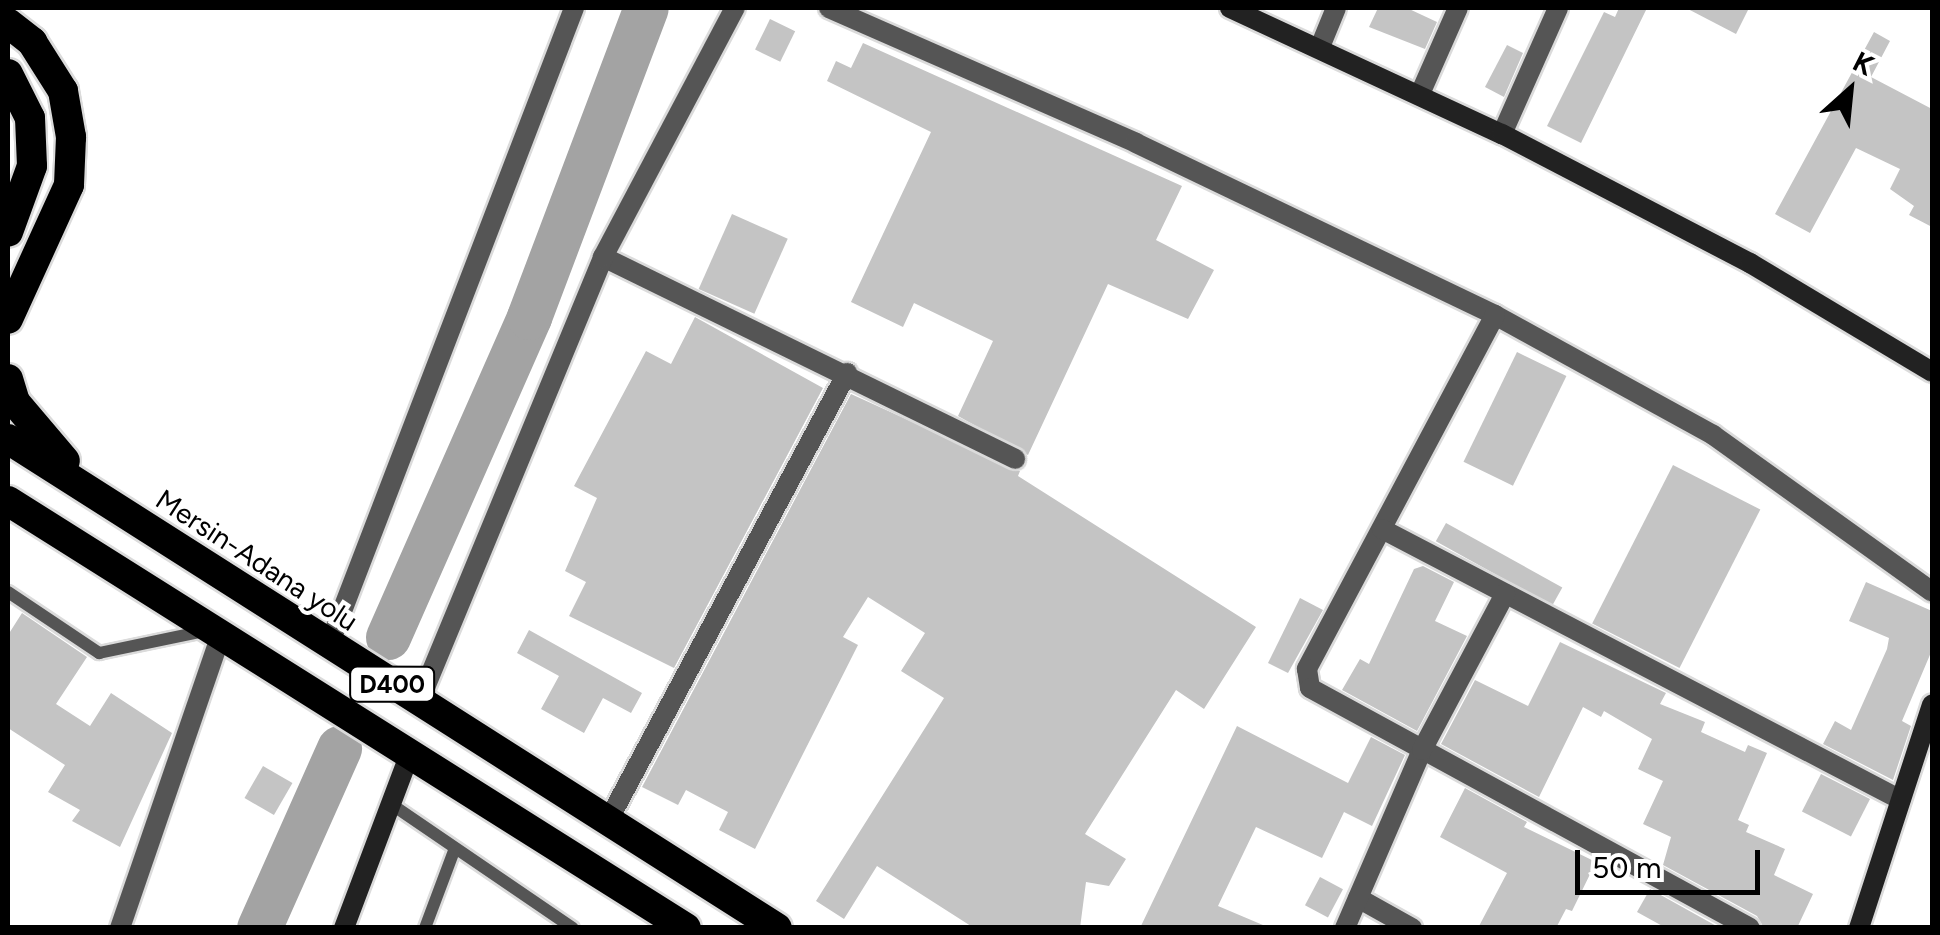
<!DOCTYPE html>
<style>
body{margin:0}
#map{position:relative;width:1940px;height:935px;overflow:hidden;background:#fff;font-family:Figtree,sans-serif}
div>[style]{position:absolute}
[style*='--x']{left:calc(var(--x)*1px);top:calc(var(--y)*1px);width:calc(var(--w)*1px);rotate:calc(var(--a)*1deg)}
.river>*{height:45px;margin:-22.5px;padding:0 22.5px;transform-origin:22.5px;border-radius:22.5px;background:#a3a3a3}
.building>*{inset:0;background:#c4c4c4;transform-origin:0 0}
.roads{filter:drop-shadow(2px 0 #dbdbdb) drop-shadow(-2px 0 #dbdbdb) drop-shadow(0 2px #dbdbdb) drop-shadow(0 -2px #dbdbdb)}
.lane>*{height:12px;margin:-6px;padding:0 6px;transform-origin:6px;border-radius:6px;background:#555}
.street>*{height:20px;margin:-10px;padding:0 10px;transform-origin:10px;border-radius:10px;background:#555}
.secondary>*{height:20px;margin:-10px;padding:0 10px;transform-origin:10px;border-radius:10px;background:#222}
.highway>*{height:30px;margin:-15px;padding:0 15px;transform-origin:15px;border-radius:15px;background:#000}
span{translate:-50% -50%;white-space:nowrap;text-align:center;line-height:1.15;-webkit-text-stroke:8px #fff;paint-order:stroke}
.shield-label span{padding:2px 8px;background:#fff;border:2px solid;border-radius:8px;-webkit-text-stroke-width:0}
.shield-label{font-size:25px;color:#000;font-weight:700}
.street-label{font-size:28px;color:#000}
.frame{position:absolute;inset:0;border:10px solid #000;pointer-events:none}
.north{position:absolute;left:1800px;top:40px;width:100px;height:100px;-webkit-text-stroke:8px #fff;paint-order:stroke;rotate:27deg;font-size:28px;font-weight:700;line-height:40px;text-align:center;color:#000}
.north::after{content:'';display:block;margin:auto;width:35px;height:45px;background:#000;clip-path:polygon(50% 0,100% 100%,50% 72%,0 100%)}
.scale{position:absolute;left:1575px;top:850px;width:185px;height:45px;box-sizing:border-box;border:5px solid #000;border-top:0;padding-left:12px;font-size:30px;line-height:35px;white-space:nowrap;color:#000;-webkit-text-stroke:8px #fff;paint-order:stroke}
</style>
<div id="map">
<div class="river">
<div style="--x:388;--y:637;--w:350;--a:-66.2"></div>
<div style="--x:529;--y:317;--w:330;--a:-69.3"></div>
<div style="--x:259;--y:928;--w:197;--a:-66"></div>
</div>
<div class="building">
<div style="clip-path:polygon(1378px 8px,1407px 8px,1437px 22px,1425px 49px,1369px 27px)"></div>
<div style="clip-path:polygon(1619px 8px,1647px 8px,1581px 143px,1547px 126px,1604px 12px,1615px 17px)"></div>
<div style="clip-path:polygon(1686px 8px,1749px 8px,1736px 34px)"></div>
<div style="left:770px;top:19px;width:28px;height:34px;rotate:26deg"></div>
<div style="clip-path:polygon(1874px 32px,1890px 41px,1871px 77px,1932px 109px,1932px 227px,1909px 215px,1914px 206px,1890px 189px,1900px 169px,1856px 148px,1810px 233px,1775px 214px)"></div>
<div style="clip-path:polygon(863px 43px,1182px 186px,1156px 240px,1214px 270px,1188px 319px,1108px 284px,1028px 455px,958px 416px,993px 341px,914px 303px,903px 327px,851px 302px,931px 132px,827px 81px,836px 61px,851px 68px)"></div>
<div style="clip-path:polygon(1507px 45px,1523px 53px,1504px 97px,1485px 87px)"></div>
<div style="left:732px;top:214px;width:61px;height:82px;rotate:24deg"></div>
<div style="clip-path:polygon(695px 317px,823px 388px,674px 668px,569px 616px,586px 582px,565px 571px,597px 498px,574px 486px,646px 351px,671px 364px)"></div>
<div style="left:1517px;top:352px;width:55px;height:122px;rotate:26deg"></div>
<div style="clip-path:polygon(851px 394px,1020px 471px,1018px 476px,1256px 627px,1204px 709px,1176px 690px,1085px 834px,1126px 859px,1109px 886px,1086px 882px,1080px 928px,974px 928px,877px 866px,844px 919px,816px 901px,944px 698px,901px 671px,925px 633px,868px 597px,843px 637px,858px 645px,755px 849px,719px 830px,728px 812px,686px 790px,678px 805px,642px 787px)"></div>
<div style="left:1673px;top:465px;width:98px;height:178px;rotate:27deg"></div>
<div style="left:1446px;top:523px;width:133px;height:21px;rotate:29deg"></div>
<div style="clip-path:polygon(1423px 566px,1454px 582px,1435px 621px,1467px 636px,1417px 731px,1342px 690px,1360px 659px,1369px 664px,1414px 569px)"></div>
<div style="clip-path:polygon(1866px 582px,1932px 611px,1932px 650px,1902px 721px,1911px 726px,1893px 780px,1823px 744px,1835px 721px,1851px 730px,1887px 649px,1889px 638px,1849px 621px)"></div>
<div style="clip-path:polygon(1300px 598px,1323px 610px,1288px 673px,1268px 663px)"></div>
<div style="clip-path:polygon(22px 613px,87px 657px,56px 704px,90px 726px,111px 693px,172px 733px,120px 847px,72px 821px,80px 810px,48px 792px,65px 765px,8px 728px,8px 635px)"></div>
<div style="clip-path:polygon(529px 630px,642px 693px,631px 713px,603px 698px,584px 733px,541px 709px,559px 676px,517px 653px)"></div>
<div style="clip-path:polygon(1560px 642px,1666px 693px,1660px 704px,1705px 722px,1701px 732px,1745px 752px,1748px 745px,1767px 753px,1738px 820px,1749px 825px,1746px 832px,1785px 849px,1774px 875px,1813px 894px,1797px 928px,1764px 928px,1757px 916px,1663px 865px,1671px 837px,1643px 824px,1663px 781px,1638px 769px,1652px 739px,1604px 711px,1601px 717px,1583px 707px,1539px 797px,1441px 744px,1475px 680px,1528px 706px)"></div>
<div style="clip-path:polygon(1237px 726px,1348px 783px,1371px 737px,1405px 755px,1372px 826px,1344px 812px,1322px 858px,1256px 827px,1218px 906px,1270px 928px,1140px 928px)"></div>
<div style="left:263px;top:766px;width:34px;height:37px;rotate:30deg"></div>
<div style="left:1821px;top:774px;width:55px;height:42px;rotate:27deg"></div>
<div style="clip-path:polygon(1465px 788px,1527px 822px,1524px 827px,1596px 862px,1572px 911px,1566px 909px,1556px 928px,1478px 928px,1507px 873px,1440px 837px)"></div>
<div style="left:1320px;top:877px;width:26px;height:32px;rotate:28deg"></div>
<div style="clip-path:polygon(1650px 889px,1720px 928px,1666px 928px,1637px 912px)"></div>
</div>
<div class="roads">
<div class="lane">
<div style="--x:8;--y:592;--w:110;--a:33.8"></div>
<div style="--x:99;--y:653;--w:107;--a:-11.8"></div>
<div style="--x:391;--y:804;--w:220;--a:34.3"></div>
<div style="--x:425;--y:928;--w:85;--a:-69.4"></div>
</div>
<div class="street">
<div style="--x:829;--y:8;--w:335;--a:23.7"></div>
<div style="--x:1136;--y:143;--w:398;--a:25.6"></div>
<div style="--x:1495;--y:315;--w:249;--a:28.8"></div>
<div style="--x:1713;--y:435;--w:269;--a:35.6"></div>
<div style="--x:1320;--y:47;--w:42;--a:-67.7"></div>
<div style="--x:1420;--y:94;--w:94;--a:-66.2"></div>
<div style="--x:1502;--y:134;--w:138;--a:-66"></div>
<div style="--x:603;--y:257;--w:459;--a:26.1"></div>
<div style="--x:1495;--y:315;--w:401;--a:118"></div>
<div style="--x:1307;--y:669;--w:19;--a:81"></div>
<div style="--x:1310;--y:688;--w:501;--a:28.61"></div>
<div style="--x:1382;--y:529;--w:585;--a:27.57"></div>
<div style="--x:329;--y:645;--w:682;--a:-68.96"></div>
<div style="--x:419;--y:702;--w:482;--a:-67.5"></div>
<div style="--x:603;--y:257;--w:282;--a:-62.1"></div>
<div style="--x:608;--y:821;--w:508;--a:-61.92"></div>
<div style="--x:1358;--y:898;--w:62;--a:29.1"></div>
<div style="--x:120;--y:928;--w:311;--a:-71"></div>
<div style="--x:1345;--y:928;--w:194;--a:-66.6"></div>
<div style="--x:1422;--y:750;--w:177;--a:-62"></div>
</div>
<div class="secondary">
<div style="--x:1230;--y:8;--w:300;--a:24.9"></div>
<div style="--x:1502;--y:134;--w:280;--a:27.5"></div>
<div style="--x:1750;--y:263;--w:212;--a:30.9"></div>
<div style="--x:344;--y:928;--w:187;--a:-69.3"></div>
<div style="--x:1859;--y:928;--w:235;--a:-71.9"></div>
</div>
<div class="highway">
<div style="--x:8;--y:23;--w:31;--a:38"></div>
<div style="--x:32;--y:42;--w:58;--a:57.7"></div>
<div style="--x:63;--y:91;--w:47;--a:80.1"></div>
<div style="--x:71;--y:137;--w:48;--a:92.4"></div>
<div style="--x:69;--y:185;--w:147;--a:114.5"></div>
<div style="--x:8;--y:74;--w:49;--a:63.4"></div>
<div style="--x:30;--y:118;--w:48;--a:87.6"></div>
<div style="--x:32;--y:166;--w:70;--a:110"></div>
<div style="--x:8;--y:379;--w:24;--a:73"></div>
<div style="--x:15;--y:402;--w:77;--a:49.7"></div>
<div style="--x:8;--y:439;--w:911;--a:32.45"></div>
<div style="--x:8;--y:501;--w:801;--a:32.2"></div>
</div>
</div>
<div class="shield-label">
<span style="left:392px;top:684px">D400</span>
</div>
<div class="street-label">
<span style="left:257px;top:560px;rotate:33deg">Mersin-Adana yolu</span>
</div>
<div class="frame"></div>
<div class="north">K</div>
<div class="scale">50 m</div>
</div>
